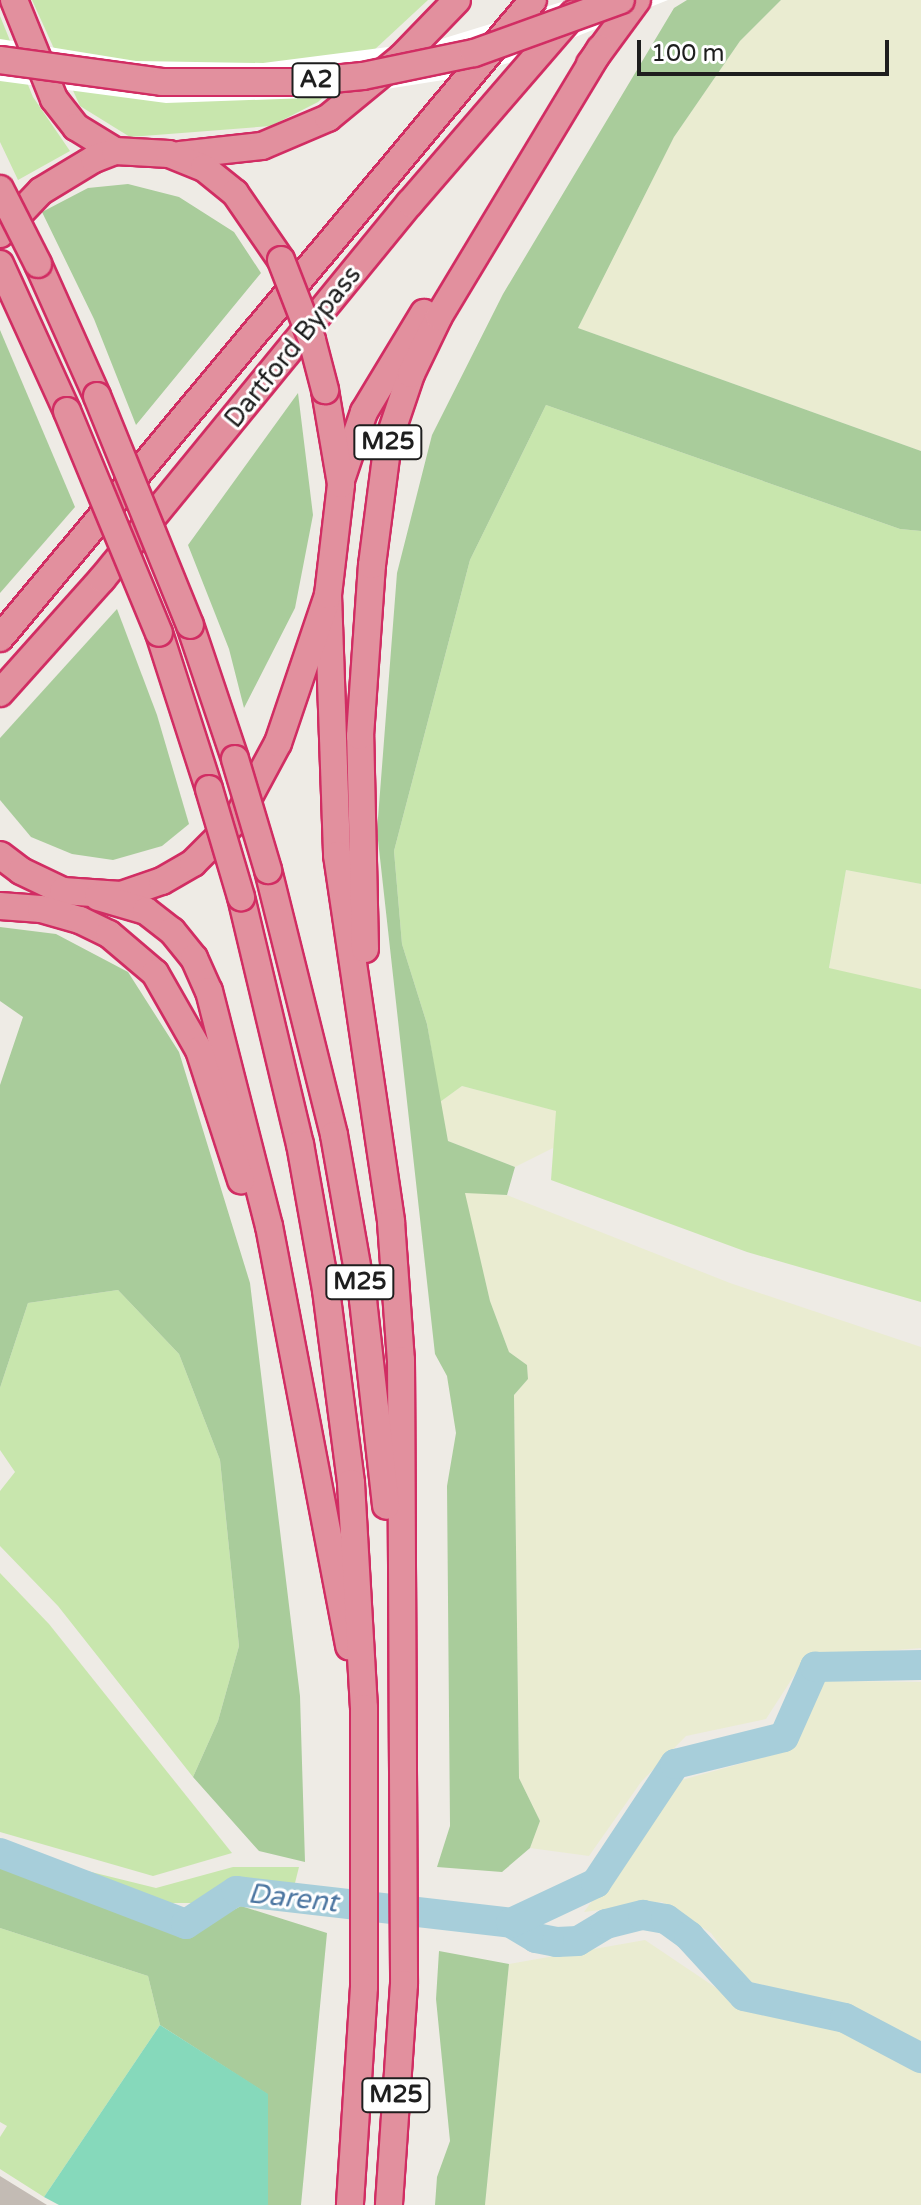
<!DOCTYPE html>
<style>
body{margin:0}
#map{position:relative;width:921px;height:2205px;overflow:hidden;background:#eeebe5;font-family:"Varela Round",sans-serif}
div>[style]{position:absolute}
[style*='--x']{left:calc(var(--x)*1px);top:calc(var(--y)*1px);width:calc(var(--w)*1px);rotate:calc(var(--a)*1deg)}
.farmland>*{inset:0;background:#eaecd1}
.grass>*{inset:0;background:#c8e6ad}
.forest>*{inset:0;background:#a9cc9b}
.pitch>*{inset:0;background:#86d9bb}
.pier>*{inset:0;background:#fff}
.river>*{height:30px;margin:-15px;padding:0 15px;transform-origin:15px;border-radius:15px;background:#a7ceda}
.building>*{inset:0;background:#c3bbb4}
.roads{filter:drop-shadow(2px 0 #d12d63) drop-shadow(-2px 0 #d12d63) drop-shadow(0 2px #d12d63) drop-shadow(0 -2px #d12d63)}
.highway>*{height:26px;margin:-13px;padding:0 13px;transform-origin:13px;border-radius:13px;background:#e2909e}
.bridges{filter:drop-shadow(2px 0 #d12d63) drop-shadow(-2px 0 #d12d63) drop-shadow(0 2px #d12d63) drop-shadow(0 -2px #d12d63)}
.highway-bridge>*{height:26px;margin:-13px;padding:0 13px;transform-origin:13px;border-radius:13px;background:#e2909e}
span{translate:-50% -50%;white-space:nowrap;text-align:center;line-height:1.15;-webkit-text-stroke:6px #fff;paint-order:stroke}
.shield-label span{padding:2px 6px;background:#fff;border:2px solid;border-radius:6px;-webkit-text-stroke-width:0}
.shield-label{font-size:24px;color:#1e1e1e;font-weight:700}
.street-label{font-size:26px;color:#1e1e1e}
.water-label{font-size:28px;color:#4c76a1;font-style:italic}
.scale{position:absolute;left:637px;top:40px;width:252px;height:36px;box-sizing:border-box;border:4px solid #1e1e1e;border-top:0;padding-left:10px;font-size:24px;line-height:28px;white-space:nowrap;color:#1e1e1e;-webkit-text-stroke:6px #fff;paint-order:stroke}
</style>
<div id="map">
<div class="farmland">
<div style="clip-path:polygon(781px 0,921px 0,921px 451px,578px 328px,674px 137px,740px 41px)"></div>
<div style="clip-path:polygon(846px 870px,921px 884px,921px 989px,829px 969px)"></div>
<div style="clip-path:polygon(462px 1086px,557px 1111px,555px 1147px,515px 1167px,448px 1141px,440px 1102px)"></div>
<div style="clip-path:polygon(464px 1192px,507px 1195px,730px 1283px,921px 1347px,921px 1648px,806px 1657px,766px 1719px,686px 1736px,641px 1782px,589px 1856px,530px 1848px,540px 1821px,519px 1778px,514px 1395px,528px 1379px,527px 1365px,509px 1352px,490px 1301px)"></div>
<div style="clip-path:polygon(822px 1681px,921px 1682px,921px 2043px,828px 2000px,746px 1981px,711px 1933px,662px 1902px,584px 1912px,678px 1781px,787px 1751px)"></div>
<div style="clip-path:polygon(645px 1940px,752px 2012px,837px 2028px,921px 2070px,921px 2205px,485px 2205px,509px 1964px)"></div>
</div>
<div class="grass">
<div style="clip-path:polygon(32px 0,428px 0,318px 102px,271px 126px,130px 137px,80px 106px)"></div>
<div style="clip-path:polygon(0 16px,33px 97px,70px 151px,18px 180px,0 142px)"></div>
<div style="clip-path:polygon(546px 405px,900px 529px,921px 531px,921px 884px,846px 870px,829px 968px,921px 989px,921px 1302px,747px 1252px,551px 1180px,556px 1111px,462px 1086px,440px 1102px,427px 1024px,402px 944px,394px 851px,470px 560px)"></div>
<div style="clip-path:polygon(118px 1290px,179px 1354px,220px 1460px,239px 1646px,218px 1721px,193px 1777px,58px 1606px,0 1546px,0 1491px,15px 1472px,0 1450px,0 1388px,28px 1303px)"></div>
<div style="clip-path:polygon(0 1573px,49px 1624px,232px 1853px,153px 1876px,0 1832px)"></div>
<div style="clip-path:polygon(233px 1867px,299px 1867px,293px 1891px,237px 1883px,198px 1903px,151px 1903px,84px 1879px,79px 1869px,156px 1888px)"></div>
<div style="clip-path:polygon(0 1928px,148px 1976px,160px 2025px,44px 2197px,0 2169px,0 2137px,7px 2126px,0 2122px)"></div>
</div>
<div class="forest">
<div style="clip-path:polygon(687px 0,781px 0,740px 41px,674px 137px,578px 328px,921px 451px,921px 531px,900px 529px,546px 405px,470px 560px,394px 851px,402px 944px,427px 1024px,448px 1141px,515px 1167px,507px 1195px,465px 1193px,490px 1301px,509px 1352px,527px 1365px,528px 1379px,514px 1395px,519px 1778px,540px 1821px,530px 1848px,502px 1872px,437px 1867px,450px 1826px,447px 1486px,456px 1433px,447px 1376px,435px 1354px,377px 831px,397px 573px,432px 435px,503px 294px,674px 8px)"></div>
<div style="clip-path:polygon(128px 184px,179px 197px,234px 232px,261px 273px,136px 425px,94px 319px,42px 212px,88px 188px)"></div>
<div style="clip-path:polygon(0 330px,75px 507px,0 593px)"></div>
<div style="clip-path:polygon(298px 393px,313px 515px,295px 608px,244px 708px,229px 649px,188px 545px)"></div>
<div style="clip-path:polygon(117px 609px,157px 715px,189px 824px,162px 846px,113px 860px,72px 854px,31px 837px,0 800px,0 738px)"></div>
<div style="clip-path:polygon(0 927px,56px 934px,128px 972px,179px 1052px,250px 1283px,300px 1696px,305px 1862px,259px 1851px,193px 1777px,218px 1721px,239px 1646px,220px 1460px,179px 1354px,118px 1290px,28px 1303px,0 1388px,0 1085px,23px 1017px,0 1001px)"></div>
<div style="clip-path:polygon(0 1858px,183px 1936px,241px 1906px,327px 1933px,301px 2205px,268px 2205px,267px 2094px,160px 2025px,148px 1976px,0 1928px)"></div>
<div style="clip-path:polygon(439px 1951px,509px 1964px,485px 2205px,435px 2205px,437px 2177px,450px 2141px,436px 1999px)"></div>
</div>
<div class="pitch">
<div style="clip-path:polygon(160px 2025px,268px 2094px,268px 2205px,59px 2205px,44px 2197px)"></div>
</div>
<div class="pier">
<div style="clip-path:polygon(568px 0,668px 0,515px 61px,456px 78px,336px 97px,166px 103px,0 81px,0 39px,136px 61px,263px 63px,435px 41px)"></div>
</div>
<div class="river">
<div style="--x:0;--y:1853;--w:199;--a:20.9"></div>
<div style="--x:186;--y:1924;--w:60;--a:-33.4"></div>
<div style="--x:236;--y:1891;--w:277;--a:6.6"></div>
<div style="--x:511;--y:1923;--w:29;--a:31"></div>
<div style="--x:536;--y:1938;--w:21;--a:11"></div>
<div style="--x:557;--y:1942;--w:21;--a:-3"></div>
<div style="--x:578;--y:1941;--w:33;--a:-31"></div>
<div style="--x:606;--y:1924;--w:38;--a:-14"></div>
<div style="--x:643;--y:1915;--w:23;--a:10"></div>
<div style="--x:666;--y:1919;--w:29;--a:36"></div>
<div style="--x:689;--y:1936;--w:81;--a:47.5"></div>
<div style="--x:744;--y:1996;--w:103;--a:12.3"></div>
<div style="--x:845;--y:2018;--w:86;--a:27.8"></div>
<div style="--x:511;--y:1923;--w:94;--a:-25.2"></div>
<div style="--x:596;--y:1883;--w:143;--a:-56.4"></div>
<div style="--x:675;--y:1764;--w:112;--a:-13.9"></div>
<div style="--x:784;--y:1737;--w:77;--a:-66.1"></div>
<div style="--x:815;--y:1667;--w:106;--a:-1.1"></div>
</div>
<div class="building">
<div style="clip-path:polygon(0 2176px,21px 2189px,47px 2205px,0 2205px)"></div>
</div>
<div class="roads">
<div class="highway">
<div style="--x:14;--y:0;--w:107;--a:68"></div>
<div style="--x:54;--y:99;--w:36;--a:52"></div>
<div style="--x:76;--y:127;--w:46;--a:31.6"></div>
<div style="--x:590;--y:64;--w:79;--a:-53.7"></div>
<div style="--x:180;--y:155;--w:82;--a:-6.3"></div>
<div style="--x:262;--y:146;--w:72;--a:-23"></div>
<div style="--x:328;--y:118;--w:96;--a:-39.5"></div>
<div style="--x:402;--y:57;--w:79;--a:-46"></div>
<div style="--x:0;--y:234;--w:59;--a:-46.4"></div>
<div style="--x:41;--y:191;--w:62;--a:-31.1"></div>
<div style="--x:94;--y:159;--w:22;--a:-21"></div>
<div style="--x:115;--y:151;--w:54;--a:3.2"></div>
<div style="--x:169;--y:154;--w:38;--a:22"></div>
<div style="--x:204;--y:168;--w:40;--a:39"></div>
<div style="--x:235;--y:193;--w:81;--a:55.5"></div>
<div style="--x:0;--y:264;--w:162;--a:65.5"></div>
<div style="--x:38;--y:264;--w:145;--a:65.9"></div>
<div style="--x:342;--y:477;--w:69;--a:-71.3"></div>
<div style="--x:364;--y:412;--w:116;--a:-58.8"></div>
<div style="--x:328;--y:595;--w:260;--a:88"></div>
<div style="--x:337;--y:855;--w:371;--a:81.6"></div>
<div style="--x:391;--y:1222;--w:138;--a:85.9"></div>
<div style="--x:401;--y:1360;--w:624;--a:89.72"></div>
<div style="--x:404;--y:1984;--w:222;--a:93.9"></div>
<div style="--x:190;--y:625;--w:141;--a:71.4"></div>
<div style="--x:159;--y:633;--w:164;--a:72.2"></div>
<div style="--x:0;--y:638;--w:831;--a:-50.12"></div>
<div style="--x:0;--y:693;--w:153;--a:-48.2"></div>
<div style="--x:102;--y:579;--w:486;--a:-50.7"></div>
<div style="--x:410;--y:203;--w:250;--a:-49.2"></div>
<div style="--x:0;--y:855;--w:26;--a:37"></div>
<div style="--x:21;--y:871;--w:47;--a:25.5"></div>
<div style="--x:63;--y:891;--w:58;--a:3.9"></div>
<div style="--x:121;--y:895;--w:43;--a:-18.9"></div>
<div style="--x:162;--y:881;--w:36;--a:-30"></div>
<div style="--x:193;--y:863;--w:62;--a:-45"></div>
<div style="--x:237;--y:819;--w:86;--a:-61.7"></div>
<div style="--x:278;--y:743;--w:156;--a:-71.3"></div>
<div style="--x:328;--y:595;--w:112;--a:-83.3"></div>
<div style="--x:341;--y:484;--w:95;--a:-99.7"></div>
<div style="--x:268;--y:870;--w:273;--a:76"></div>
<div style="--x:334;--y:1135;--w:168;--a:80"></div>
<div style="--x:363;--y:1300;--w:207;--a:83.6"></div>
<div style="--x:98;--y:897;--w:50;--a:16.3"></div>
<div style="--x:146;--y:911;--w:33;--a:38"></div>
<div style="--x:172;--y:931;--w:35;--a:51"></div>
<div style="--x:194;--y:958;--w:36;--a:66"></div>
<div style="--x:209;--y:991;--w:243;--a:75.7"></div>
<div style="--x:269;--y:1226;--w:428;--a:79.2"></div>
<div style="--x:241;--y:897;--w:254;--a:76.6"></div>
<div style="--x:300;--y:1144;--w:148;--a:79.9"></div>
<div style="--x:326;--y:1290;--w:195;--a:82.6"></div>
<div style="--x:351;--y:1483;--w:225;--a:86.7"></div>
<div style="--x:364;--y:1708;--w:279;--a:90"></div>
<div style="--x:364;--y:1987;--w:218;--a:93.7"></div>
<div style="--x:0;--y:906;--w:41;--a:4.2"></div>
<div style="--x:41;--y:909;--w:41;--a:15.8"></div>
<div style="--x:80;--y:920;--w:32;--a:26"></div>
<div style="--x:109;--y:934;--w:60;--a:40.3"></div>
<div style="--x:155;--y:973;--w:89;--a:60.3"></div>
<div style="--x:199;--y:1050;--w:137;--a:72.1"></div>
<div style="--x:365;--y:949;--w:213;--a:-91.3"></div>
<div style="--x:360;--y:736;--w:171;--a:-86"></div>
<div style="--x:372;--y:565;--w:124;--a:-82.6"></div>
<div style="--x:388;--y:442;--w:72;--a:-71.3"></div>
<div style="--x:411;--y:374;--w:64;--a:-64.2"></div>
<div style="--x:439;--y:316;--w:312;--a:-58.9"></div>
</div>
</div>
<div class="bridges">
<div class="highway-bridge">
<div style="--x:0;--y:60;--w:163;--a:7.7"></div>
<div style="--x:162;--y:82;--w:140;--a:0"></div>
<div style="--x:302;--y:82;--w:61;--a:-5.6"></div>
<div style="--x:363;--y:76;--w:113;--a:-11.7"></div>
<div style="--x:474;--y:53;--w:156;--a:-19.8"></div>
<div style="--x:0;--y:189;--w:84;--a:63.1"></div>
<div style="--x:281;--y:260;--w:86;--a:68.8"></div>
<div style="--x:312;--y:340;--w:52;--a:75.4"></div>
<div style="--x:97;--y:396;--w:247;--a:67.9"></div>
<div style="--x:67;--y:411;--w:240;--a:67.5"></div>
<div style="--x:235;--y:759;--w:116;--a:73.4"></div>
<div style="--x:209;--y:789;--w:113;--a:73.5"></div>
</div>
</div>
<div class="shield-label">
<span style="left:316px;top:80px">A2</span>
<span style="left:388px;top:442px">M25</span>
<span style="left:360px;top:1282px">M25</span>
<span style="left:396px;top:2095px">M25</span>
</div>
<div class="street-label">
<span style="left:293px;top:347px;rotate:-51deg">Dartford Bypass</span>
</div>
<div class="water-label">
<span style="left:293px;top:1898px;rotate:6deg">Darent</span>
</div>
<div class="scale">100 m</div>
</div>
